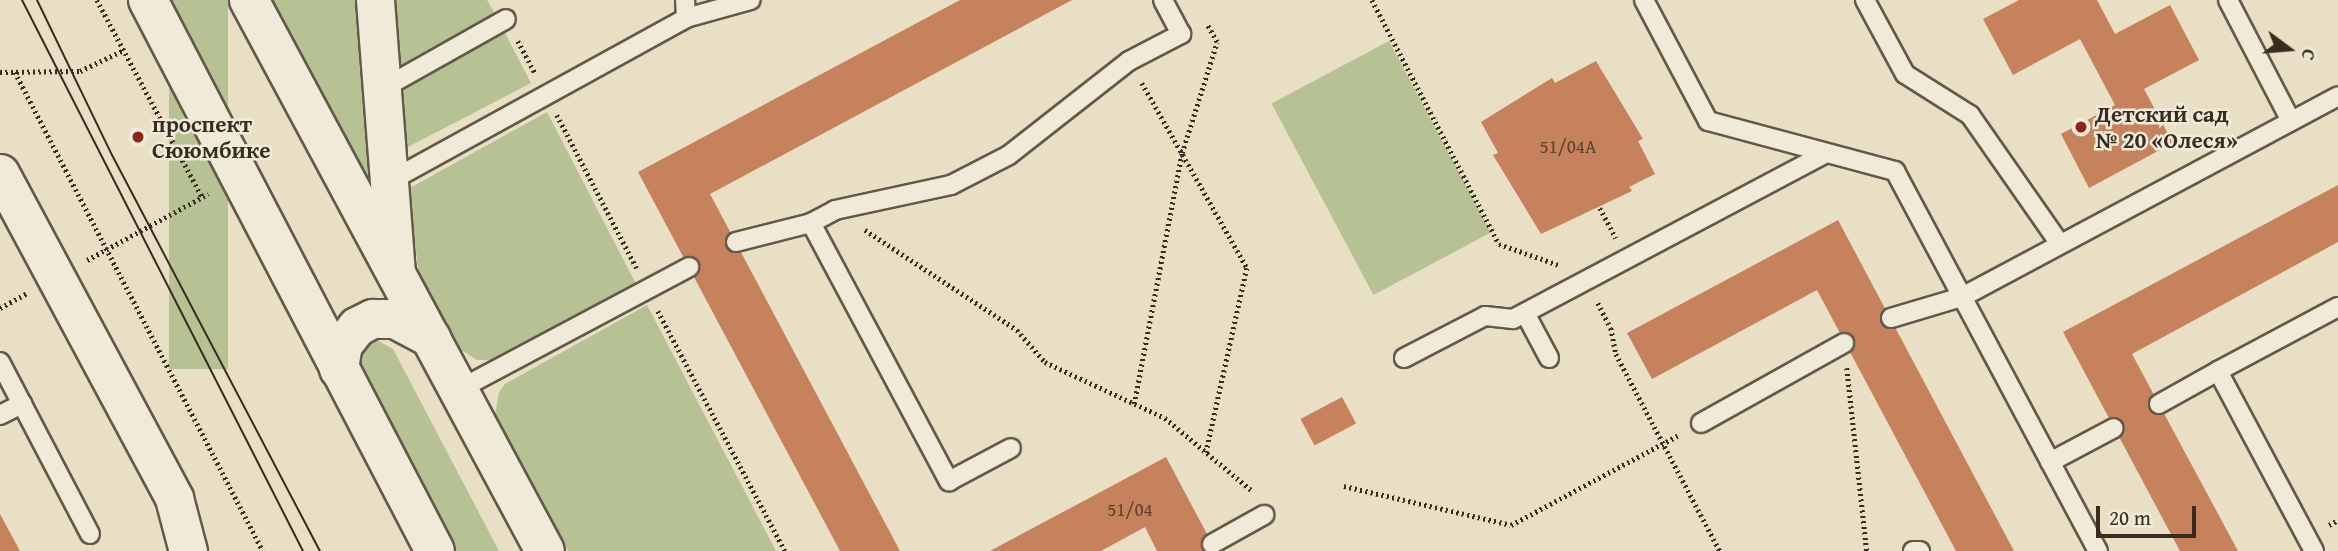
<!DOCTYPE html>
<meta charset="utf-8">
<style>
body{margin:0}
#map{position:relative;width:2338px;height:551px;overflow:hidden;background:#e8dfc5;font-family:"Gentium Book Plus",serif}
div>[style]{position:absolute}
[style*='--x']{left:calc(var(--x)*1px);top:calc(var(--y)*1px);width:calc(var(--w)*1px);rotate:calc(var(--a)*1deg)}
.green>*{inset:0;background:#b6c194;transform-origin:0 0}
.building>*{inset:0;background:#c5825c;transform-origin:0 0}
.path>*{height:4.5px;margin-top:-2.25px;transform-origin:0;background:repeating-linear-gradient(90deg,#382c20 0 2px,transparent 0 5.5px)}
.roads{filter:drop-shadow(2px 0 #645949) drop-shadow(-2px 0 #645949) drop-shadow(0 2px #645949) drop-shadow(0 -2px #645949)}
.lane>*{height:18px;margin:-9px;padding:0 9px;transform-origin:9px;border-radius:9px;background:#f0ead9}
.street>*{height:37px;margin:-18.5px;padding:0 18.5px;transform-origin:18.5px;border-radius:18.5px;background:#f0ead9}
.secondary>*{height:38px;margin:-19px;padding:0 19px;transform-origin:19px;border-radius:19px;background:#f0ead9}
.tram>*{height:2px;margin:-1px;padding:0 1px;transform-origin:1px;border-radius:1px;background:#382c20}
.dots>*{width:19px;height:19px;translate:-50% -50%;box-sizing:border-box;border:4px solid #f0ead9;border-radius:50%}
span{translate:-50% -50%;white-space:nowrap;text-align:center;line-height:1.15;-webkit-text-stroke:5px #f0ead9;paint-order:stroke}
.number-label{font-size:19px;color:#5b422f}
.number-label span{-webkit-text-stroke-width:0}
.poi-label{font-size:23px;color:#382c20;font-weight:700}
.left{translate:0 -50%;text-align:left}
.north{position:absolute;left:2254px;top:14px;width:70px;height:70px;-webkit-text-stroke:5px #f0ead9;paint-order:stroke;rotate:106deg;font-size:19px;font-weight:700;line-height:28px;text-align:center;color:#382c20}
.north::after{content:'';display:block;margin:auto;width:24px;height:32px;background:#382c20;clip-path:polygon(50% 0,100% 100%,50% 72%,0 100%)}
.scale{position:absolute;left:2096px;top:506px;width:100px;height:32px;box-sizing:border-box;border:4px solid #382c20;border-top:0;padding-left:9px;font-size:21px;line-height:24px;white-space:nowrap;color:#382c20;-webkit-text-stroke:5px #f0ead9;paint-order:stroke}
</style>
<div id="map">
<div class="green">
<div style="left:169px;top:0;width:59px;height:369px"></div>
<div style="clip-path:polygon(271px 0,360px 0,373px 190px)"></div>
<div style="clip-path:polygon(389px 0,487px 0,497px 18px,406px 67px,396px 63px)"></div>
<div style="clip-path:polygon(503px 29px,531px 83px,404px 149px,399px 96px,412px 78px)"></div>
<div style="left:1389px;top:41px;width:217px;height:133px;rotate:62deg"></div>
<div style="clip-path:polygon(547px 112px,636px 284px,498px 360px,477px 360px,458px 348px,419px 275px,408px 189px)"></div>
<div style="clip-path:polygon(647px 305px,776px 551px,568px 551px,495px 415px,499px 392px,505px 384px)"></div>
<div style="clip-path:polygon(373px 338px,393px 349px,499px 551px,455px 551px,356px 361px,359px 346px)"></div>
</div>
<div class="building">
<div style="clip-path:polygon(960px 0,1072px 0,710px 194px,900px 551px,840px 551px,638px 172px)"></div>
<div style="clip-path:polygon(2019px 0,2097px 0,2115px 34px,2170px 5px,2199px 60px,2144px 89px,2173px 143px,2089px 188px,2061px 134px,2115px 105px,2080px 39px,2013px 75px,1983px 19px)"></div>
<div style="clip-path:polygon(1596px 61px,1643px 139px,1638px 141px,1655px 174px,1629px 187px,1632px 191px,1541px 234px,1493px 155px,1498px 153px,1481px 122px,1552px 78px,1555px 83px)"></div>
<div style="clip-path:polygon(2338px 185px,2338px 242px,2132px 354px,2238px 551px,2180px 551px,2063px 332px)"></div>
<div style="clip-path:polygon(1838px 220px,2014px 551px,1956px 551px,1817px 290px,1652px 379px,1627px 333px)"></div>
<div style="left:1342px;top:397px;width:30px;height:47px;rotate:62deg"></div>
<div style="clip-path:polygon(1166px 457px,1216px 551px,1157px 551px,1145px 527px,1101px 551px,990px 551px)"></div>
<div style="clip-path:polygon(0 514px,20px 551px,0 551px)"></div>
</div>
<div class="path">
<div style="--x:97;--y:0;--w:223;--a:61.9"></div>
<div style="--x:1372;--y:0;--w:275;--a:62.5"></div>
<div style="--x:1499;--y:244;--w:64;--a:19.3"></div>
<div style="--x:518;--y:41;--w:36;--a:62"></div>
<div style="--x:0;--y:72;--w:80;--a:-0.7"></div>
<div style="--x:80;--y:71;--w:47;--a:-25.5"></div>
<div style="--x:15;--y:72;--w:539;--a:62.63"></div>
<div style="--x:1142;--y:83;--w:213;--a:60.4"></div>
<div style="--x:1247;--y:268;--w:189;--a:102.5"></div>
<div style="--x:557;--y:115;--w:174;--a:62.5"></div>
<div style="--x:1600;--y:208;--w:34;--a:62"></div>
<div style="--x:865;--y:230;--w:182;--a:33.3"></div>
<div style="--x:1017;--y:330;--w:43;--a:48.8"></div>
<div style="--x:1045;--y:362;--w:132;--a:25"></div>
<div style="--x:1165;--y:418;--w:112;--a:39.9"></div>
<div style="--x:87;--y:260;--w:138;--a:-28.6"></div>
<div style="--x:1598;--y:303;--w:28;--a:63"></div>
<div style="--x:1611;--y:328;--w:26;--a:79"></div>
<div style="--x:1616;--y:354;--w:223;--a:62.2"></div>
<div style="--x:0;--y:308;--w:31;--a:-29"></div>
<div style="--x:658;--y:311;--w:272;--a:62.1"></div>
<div style="--x:1847;--y:368;--w:184;--a:83.8"></div>
<div style="--x:1134;--y:404;--w:256;--a:-79.2"></div>
<div style="--x:1182;--y:153;--w:116;--a:-72.5"></div>
<div style="--x:1217;--y:42;--w:20;--a:-120"></div>
<div style="--x:1344;--y:486;--w:171;--a:13.1"></div>
<div style="--x:1511;--y:525;--w:191;--a:-28.2"></div>
<div style="--x:2329;--y:525;--w:10;--a:-29"></div>
</div>
<div class="roads">
<div class="lane">
<div style="--x:1644;--y:0;--w:137;--a:62.1"></div>
<div style="--x:1708;--y:121;--w:194;--a:15"></div>
<div style="--x:1895;--y:171;--w:431;--a:61.9"></div>
<div style="--x:1865;--y:0;--w:84;--a:61.6"></div>
<div style="--x:1905;--y:74;--w:77;--a:32.2"></div>
<div style="--x:1970;--y:115;--w:157;--a:55.1"></div>
<div style="--x:2228;--y:0;--w:136;--a:62.5"></div>
<div style="--x:686;--y:18;--w:67;--a:-15.5"></div>
<div style="--x:382;--y:89;--w:142;--a:-29.4"></div>
<div style="--x:390;--y:181;--w:338;--a:-28.8"></div>
<div style="--x:686;--y:18;--w:18;--a:-93"></div>
<div style="--x:811;--y:223;--w:293;--a:61.9"></div>
<div style="--x:949;--y:481;--w:70;--a:-28"></div>
<div style="--x:736;--y:242;--w:77;--a:-14.2"></div>
<div style="--x:811;--y:223;--w:27;--a:-28"></div>
<div style="--x:835;--y:210;--w:119;--a:-12.2"></div>
<div style="--x:951;--y:185;--w:65;--a:-27.3"></div>
<div style="--x:1009;--y:155;--w:152;--a:-38.1"></div>
<div style="--x:1129;--y:61;--w:59;--a:-27.4"></div>
<div style="--x:1181;--y:34;--w:38;--a:-118"></div>
<div style="--x:1525;--y:313;--w:51;--a:61.9"></div>
<div style="--x:1891;--y:318;--w:74;--a:-16.5"></div>
<div style="--x:1962;--y:297;--w:426;--a:-28.1"></div>
<div style="--x:1404;--y:358;--w:91;--a:-27.4"></div>
<div style="--x:1485;--y:316;--w:28;--a:6"></div>
<div style="--x:1513;--y:319;--w:354;--a:-27.9"></div>
<div style="--x:0;--y:362;--w:194;--a:62.4"></div>
<div style="--x:458;--y:390;--w:262;--a:-28"></div>
<div style="--x:2159;--y:404;--w:68;--a:-29.2"></div>
<div style="--x:0;--y:415;--w:25;--a:-27"></div>
<div style="--x:1701;--y:423;--w:164;--a:-29.2"></div>
<div style="--x:2050;--y:462;--w:72;--a:-28"></div>
<div style="--x:1212;--y:544;--w:60;--a:-29.1"></div>
<div style="--x:1913;--y:551;--w:7;--a:0"></div>
<div style="--x:2314;--y:551;--w:204;--a:-118.1"></div>
<div style="--x:2218;--y:371;--w:136;--a:-28.1"></div>
</div>
<div class="street">
<div style="--x:375;--y:0;--w:273;--a:85.6"></div>
<div style="--x:0;--y:173;--w:369;--a:61.8"></div>
<div style="--x:174;--y:498;--w:55;--a:75.2"></div>
</div>
<div class="secondary">
<div style="--x:148;--y:0;--w:621;--a:62.49"></div>
<div style="--x:249;--y:0;--w:625;--a:61.76"></div>
<div style="--x:339;--y:369;--w:24;--a:-81"></div>
<div style="--x:343;--y:345;--w:23;--a:-52"></div>
<div style="--x:357;--y:327;--w:18;--a:-27"></div>
<div style="--x:373;--y:319;--w:22;--a:0"></div>
<div style="--x:395;--y:319;--w:41;--a:27.8"></div>
</div>
</div>
<div class="tram">
<div style="--x:22;--y:0;--w:619;--a:62.98"></div>
<div style="--x:37;--y:0;--w:172;--a:64.2"></div>
<div style="--x:112;--y:155;--w:447;--a:62.3"></div>
</div>
<div class="dots">
<div style="left:2081px;top:127px;background:#8f2418"></div>
<div style="left:138px;top:137px;background:#8f2418"></div>
</div>
<div class="number-label">
<span style="left:1568px;top:147px">51/04А</span>
<span style="left:1130px;top:510px">51/04</span>
</div>
<div class="poi-label">
<span class="left" style="left:2095px;top:127px">Детский сад<br>№ 20 «Олеся»</span>
<span class="left" style="left:152px;top:137px">проспект<br>Сююмбике</span>
</div>
<div class="north">С</div>
<div class="scale">20 m</div>
</div>
